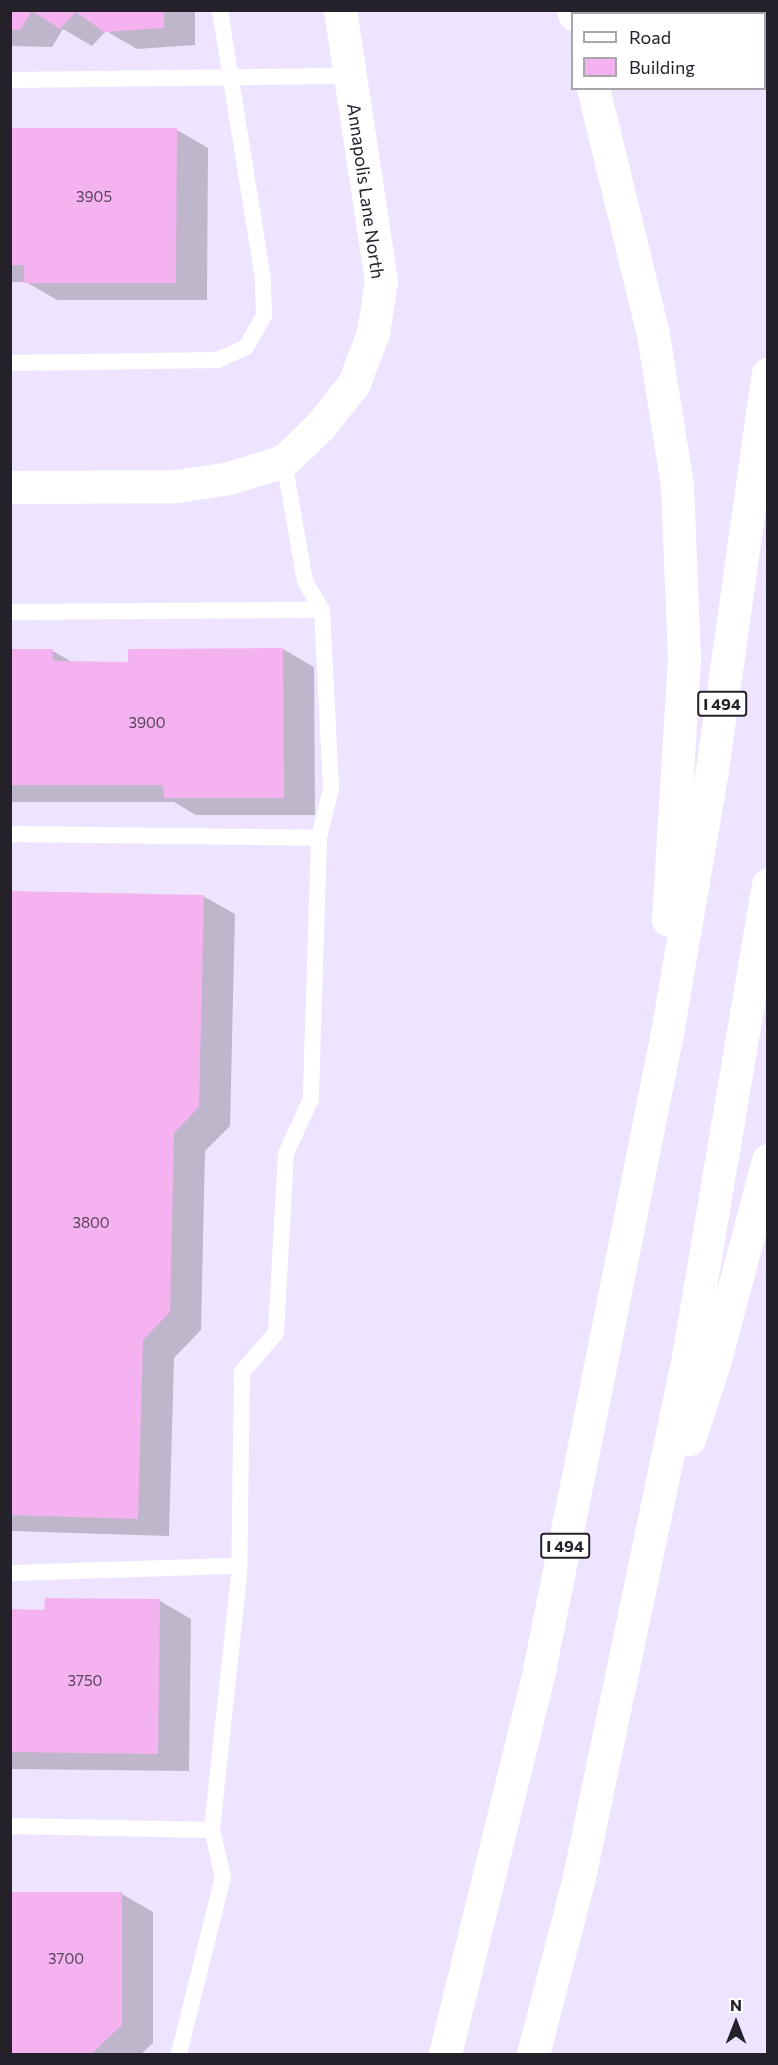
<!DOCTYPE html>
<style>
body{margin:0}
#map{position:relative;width:778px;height:2065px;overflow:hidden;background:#efe4ff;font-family:Commissioner,sans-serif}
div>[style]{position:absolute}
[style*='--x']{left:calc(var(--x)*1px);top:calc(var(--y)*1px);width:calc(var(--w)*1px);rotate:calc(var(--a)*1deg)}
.shadow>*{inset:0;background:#0003}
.building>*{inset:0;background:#f5b2f0}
.service>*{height:16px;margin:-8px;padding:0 8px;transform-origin:8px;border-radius:8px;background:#fff}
.tertiary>*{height:33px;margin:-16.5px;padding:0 16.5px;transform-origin:16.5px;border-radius:16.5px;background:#fff}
.motorway>*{height:33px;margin:-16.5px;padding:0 16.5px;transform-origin:16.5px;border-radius:16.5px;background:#fff}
span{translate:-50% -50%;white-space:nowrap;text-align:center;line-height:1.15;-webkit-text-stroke:4.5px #fff;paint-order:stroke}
.number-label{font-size:15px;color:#59455c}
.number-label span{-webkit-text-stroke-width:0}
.shield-label span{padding:2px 4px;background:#fff;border:2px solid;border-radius:4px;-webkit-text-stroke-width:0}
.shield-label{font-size:16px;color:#25212b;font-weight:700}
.street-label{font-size:18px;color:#25212b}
.frame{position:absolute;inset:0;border:12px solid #25212b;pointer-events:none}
.legend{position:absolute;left:571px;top:12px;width:195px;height:78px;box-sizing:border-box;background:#fff;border:2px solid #a8a6aa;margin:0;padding:8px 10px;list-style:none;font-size:18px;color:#25212b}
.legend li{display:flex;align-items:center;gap:12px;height:30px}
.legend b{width:30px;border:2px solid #a8a6aa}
.north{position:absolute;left:706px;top:1993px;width:60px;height:60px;-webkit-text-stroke:4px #fff;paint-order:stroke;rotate:0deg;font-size:16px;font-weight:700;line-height:24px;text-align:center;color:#25212b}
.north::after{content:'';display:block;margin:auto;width:21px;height:27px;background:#25212b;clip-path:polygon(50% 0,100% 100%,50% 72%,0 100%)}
</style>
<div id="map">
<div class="shadow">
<div style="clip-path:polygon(10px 10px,195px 10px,195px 45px,137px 49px,106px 31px,92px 46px,63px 29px,52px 47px,10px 46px)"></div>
<div style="clip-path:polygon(10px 129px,177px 130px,208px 148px,207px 300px,57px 300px,26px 282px,10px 282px)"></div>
<div style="clip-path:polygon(283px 649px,314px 667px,315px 815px,196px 815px,174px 802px,10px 802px,10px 651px,53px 651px,74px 663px,129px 664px)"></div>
<div style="clip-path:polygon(10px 893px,203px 896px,235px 914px,230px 1126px,205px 1151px,201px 1330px,174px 1358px,169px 1536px,10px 1531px)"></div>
<div style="clip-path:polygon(46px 1600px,160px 1601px,191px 1619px,189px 1771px,10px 1769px,10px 1611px,46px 1611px)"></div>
<div style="clip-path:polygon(10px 1894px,122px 1894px,153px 1912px,153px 2043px,141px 2054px,10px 2054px)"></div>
</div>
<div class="building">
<div style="clip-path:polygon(10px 10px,164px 10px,164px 28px,104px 32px,76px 12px,60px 29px,32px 11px,20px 30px,10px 30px)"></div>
<div style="clip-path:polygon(10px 128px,177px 128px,176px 283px,24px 283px,24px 265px,10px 265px)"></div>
<div style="clip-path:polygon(283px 648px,284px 798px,164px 798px,163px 785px,10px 785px,10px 649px,53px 649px,53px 661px,128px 662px,128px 649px)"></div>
<div style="clip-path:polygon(10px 891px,204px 895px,199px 1107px,174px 1133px,170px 1312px,143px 1340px,138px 1519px,10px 1515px)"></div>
<div style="clip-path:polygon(45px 1598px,160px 1599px,158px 1754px,10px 1752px,10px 1609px,44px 1610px)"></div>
<div style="clip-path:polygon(10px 1892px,122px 1892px,122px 2025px,91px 2054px,10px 2054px)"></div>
</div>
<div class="service">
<div style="--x:10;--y:80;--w:340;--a:-0.7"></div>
<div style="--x:10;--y:363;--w:208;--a:-0.8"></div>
<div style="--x:218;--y:360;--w:31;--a:-25"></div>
<div style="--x:246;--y:347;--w:36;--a:-60"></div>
<div style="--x:264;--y:316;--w:37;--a:-92"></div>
<div style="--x:263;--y:279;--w:272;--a:-99.1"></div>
<div style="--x:284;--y:461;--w:122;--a:80.1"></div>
<div style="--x:305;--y:581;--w:34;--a:60"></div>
<div style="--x:10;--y:612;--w:312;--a:-0.4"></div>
<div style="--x:322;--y:610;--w:178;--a:87.1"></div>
<div style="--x:331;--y:788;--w:51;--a:103.5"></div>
<div style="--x:319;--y:838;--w:261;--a:91.8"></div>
<div style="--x:311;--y:1099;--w:60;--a:114.8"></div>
<div style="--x:286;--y:1153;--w:180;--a:93.2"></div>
<div style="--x:276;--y:1333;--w:52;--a:131.1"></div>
<div style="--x:242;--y:1372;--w:204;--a:90.8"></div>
<div style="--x:239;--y:1576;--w:255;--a:96.1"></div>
<div style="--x:212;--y:1830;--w:48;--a:76.8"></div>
<div style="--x:223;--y:1877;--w:182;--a:104"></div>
<div style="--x:10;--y:834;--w:309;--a:0.7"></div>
<div style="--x:10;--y:1573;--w:229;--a:-1.8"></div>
<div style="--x:10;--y:1826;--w:202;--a:1.1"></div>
</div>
<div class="tertiary">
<div style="--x:10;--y:487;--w:167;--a:-0.3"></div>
<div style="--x:177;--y:486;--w:53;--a:-8.7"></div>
<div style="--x:229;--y:478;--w:58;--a:-17.2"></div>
<div style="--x:284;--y:461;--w:52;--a:-44.2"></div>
<div style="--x:321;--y:425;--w:53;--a:-51.8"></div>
<div style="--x:354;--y:383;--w:53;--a:-69.2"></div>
<div style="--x:373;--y:333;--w:53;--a:-81.3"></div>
<div style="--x:381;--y:281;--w:274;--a:-98.6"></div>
</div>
<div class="motorway">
<div style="--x:573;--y:10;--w:4;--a:76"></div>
<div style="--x:593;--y:88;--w:253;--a:76.3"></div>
<div style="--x:653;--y:334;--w:153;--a:81"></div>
<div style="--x:677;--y:485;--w:173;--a:87.7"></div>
<div style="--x:684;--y:658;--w:262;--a:93.5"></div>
<div style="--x:689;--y:1439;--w:80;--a:-71.8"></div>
<div style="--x:714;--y:1363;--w:210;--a:-75.1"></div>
<div style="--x:445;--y:2054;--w:395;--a:-76.2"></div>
<div style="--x:539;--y:1670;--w:650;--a:-78.64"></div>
<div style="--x:667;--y:1033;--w:267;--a:-80.3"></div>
<div style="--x:712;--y:770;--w:400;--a:-82"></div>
<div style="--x:533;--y:2054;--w:183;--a:-75.4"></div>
<div style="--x:579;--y:1877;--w:531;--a:-78.16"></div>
<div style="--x:688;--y:1357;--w:479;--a:-80.4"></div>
</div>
<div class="number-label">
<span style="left:94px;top:197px">3905</span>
<span style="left:147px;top:723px">3900</span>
<span style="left:91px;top:1223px">3800</span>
<span style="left:85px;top:1681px">3750</span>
<span style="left:66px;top:1959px">3700</span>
</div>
<div class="shield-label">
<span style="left:722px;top:704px">I 494</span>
<span style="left:565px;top:1546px">I 494</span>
</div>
<div class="street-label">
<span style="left:366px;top:191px;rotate:82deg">Annapolis Lane North</span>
</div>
<div class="frame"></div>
<ul class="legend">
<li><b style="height:8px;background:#fff"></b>Road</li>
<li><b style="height:16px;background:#f5b2f0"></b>Building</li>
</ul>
<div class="north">N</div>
</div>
